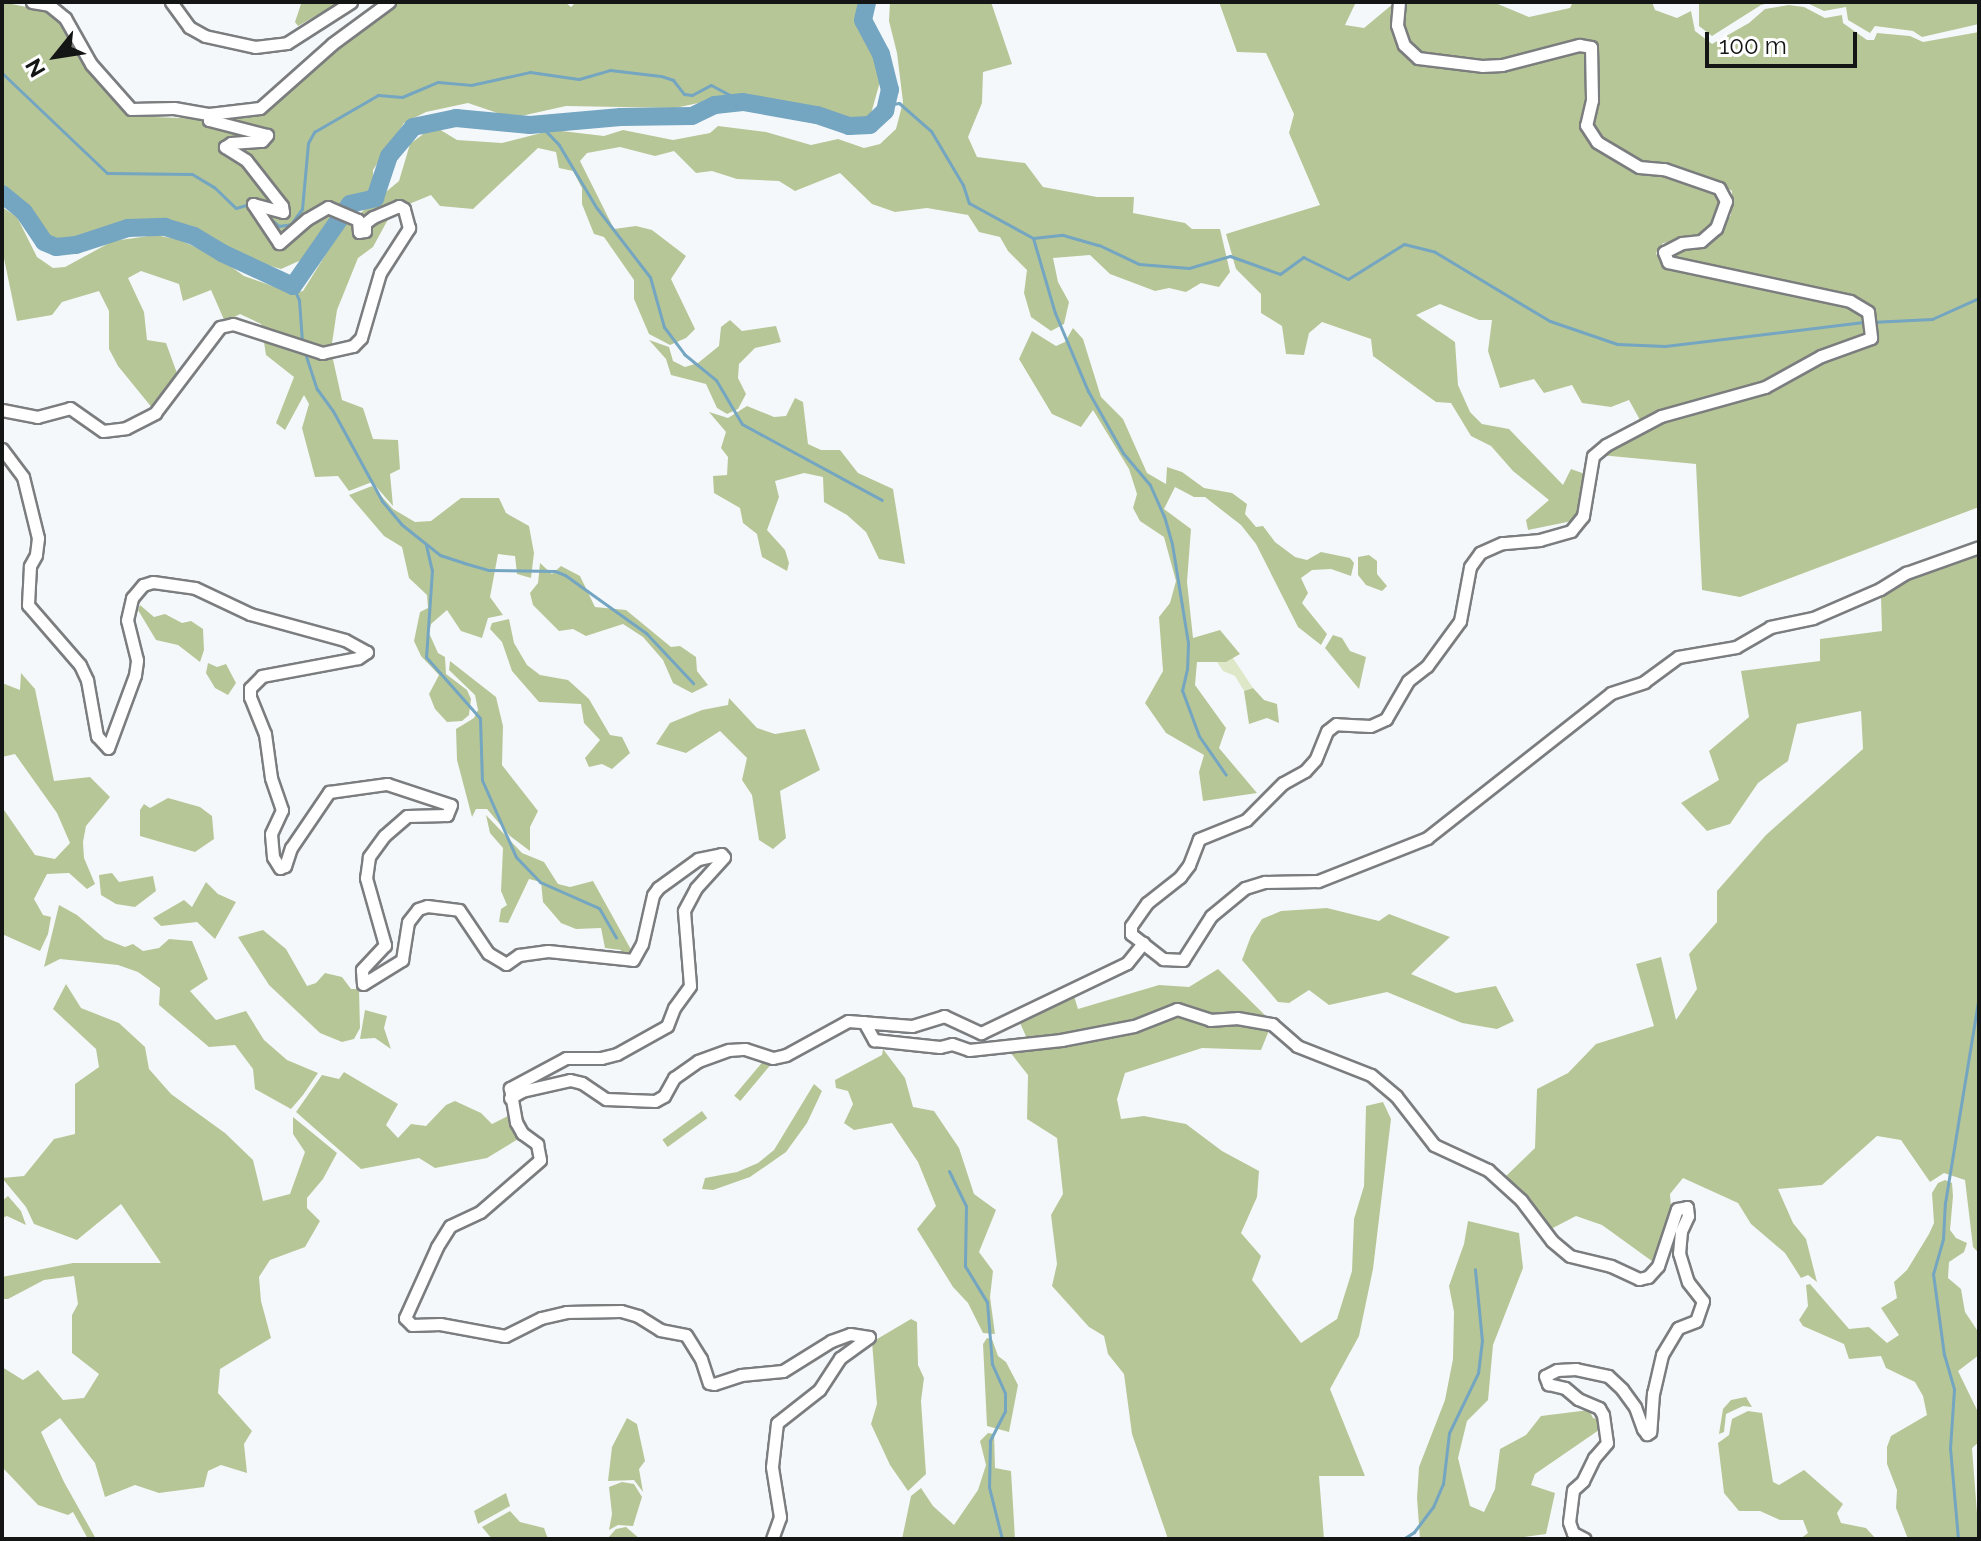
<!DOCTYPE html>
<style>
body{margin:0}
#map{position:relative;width:1981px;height:1541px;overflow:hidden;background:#f5f8fb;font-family:Raleway,sans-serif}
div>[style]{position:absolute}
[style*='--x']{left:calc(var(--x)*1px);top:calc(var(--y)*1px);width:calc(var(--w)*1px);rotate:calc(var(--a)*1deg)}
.green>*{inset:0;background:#dee8c9}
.forest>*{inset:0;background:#b7c697;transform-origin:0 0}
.stream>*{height:3px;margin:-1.5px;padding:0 1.5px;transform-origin:1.5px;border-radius:1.5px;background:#74a5c1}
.river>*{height:18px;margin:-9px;padding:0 9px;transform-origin:9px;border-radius:9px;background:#74a5c1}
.roads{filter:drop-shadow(2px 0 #7b7d7f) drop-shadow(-2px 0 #7b7d7f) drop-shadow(0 2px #7b7d7f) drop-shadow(0 -2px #7b7d7f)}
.minor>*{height:11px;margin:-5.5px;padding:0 5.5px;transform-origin:5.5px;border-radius:5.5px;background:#fff}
span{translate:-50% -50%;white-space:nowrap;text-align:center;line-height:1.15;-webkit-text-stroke:7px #fff;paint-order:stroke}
.frame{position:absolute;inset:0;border:4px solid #141515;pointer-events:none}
.north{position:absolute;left:16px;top:16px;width:80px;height:80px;-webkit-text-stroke:6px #fff;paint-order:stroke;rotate:240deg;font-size:22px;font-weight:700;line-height:32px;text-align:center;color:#141515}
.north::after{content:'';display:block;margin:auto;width:28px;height:36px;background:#141515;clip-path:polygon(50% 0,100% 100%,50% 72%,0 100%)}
.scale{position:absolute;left:1705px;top:32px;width:152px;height:36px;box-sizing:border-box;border:4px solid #141515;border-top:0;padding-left:10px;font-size:24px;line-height:28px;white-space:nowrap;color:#141515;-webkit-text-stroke:6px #fff;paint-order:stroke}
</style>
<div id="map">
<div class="green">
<div style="clip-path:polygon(1233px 658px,1253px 688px,1244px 691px,1235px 676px,1223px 671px,1217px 662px)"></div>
</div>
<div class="forest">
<div style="clip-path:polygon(2px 2px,46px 11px,62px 24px,88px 68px,127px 116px,207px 119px,263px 135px,228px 140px,236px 155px,280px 206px,251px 202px,279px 245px,326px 212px,337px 216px,308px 257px,281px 269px,251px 260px,196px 229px,136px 219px,57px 245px,48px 240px,33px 215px,2px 198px)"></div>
<div style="clip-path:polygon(307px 2px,340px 2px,298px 26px,295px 22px,301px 4px)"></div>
<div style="clip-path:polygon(392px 2px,565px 2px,571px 7px,576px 2px,862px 2px,881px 78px,867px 128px,792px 110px,722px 98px,675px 108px,566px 106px,512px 118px,468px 103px,426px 112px,404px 123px,373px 170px,374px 193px,348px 202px,341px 210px,328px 206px,279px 240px,256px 207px,284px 205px,228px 148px,264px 143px,214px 116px,262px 109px)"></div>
<div style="clip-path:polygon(890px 2px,991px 2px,1012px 64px,983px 72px,982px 103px,968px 137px,977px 157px,1025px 163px,1043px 187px,1097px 197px,1134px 197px,1133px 213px,1185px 223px,1192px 229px,1220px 229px,1230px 272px,1219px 287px,1201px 283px,1186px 292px,1169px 288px,1155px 291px,1110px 274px,1090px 255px,1053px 258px,1058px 282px,1069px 302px,1064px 324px,1051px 331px,1031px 317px,1024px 293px,1027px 270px,1008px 251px,1000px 237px,979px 232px,968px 215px,927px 208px,895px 212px,872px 204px,840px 173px,795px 191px,779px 181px,737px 179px,712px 171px,696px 173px,674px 151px,655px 156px,620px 147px,587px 153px,580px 161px,614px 229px,636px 226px,652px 230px,686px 256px,671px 279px,695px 329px,686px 338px,670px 345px,649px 334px,634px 299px,634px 280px,604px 237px,594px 234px,582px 204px,582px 188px,573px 171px,559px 168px,556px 152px,538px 148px,473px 209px,440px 206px,431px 195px,363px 223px,357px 216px,399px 181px,410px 144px,434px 126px,457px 140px,502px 143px,553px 130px,604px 136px,623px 130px,673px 140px,710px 133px,718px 126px,766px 132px,811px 145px,838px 139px,864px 148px,880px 144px,896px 129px,903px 102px,897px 53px,889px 21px)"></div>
<div style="clip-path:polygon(1219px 2px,1356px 2px,1345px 25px,1364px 28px,1394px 3px,1393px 25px,1418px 62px,1485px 70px,1576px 48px,1588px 50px,1588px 101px,1582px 124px,1595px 143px,1697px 187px,1717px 191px,1724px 203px,1720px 215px,1700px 238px,1663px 243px,1656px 253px,1662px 265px,1826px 302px,1849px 303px,1865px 314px,1864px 334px,1849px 343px,1819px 350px,1763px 383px,1658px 410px,1640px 420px,1629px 400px,1611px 407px,1582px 403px,1572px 385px,1544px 393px,1534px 379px,1500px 388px,1488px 351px,1492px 320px,1479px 320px,1440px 304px,1416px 315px,1455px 342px,1458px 385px,1470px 412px,1482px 424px,1509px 429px,1563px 485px,1571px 469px,1585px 474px,1578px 510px,1572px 521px,1528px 530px,1526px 520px,1549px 500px,1513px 471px,1491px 446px,1471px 436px,1451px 403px,1436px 402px,1373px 356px,1371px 339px,1322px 322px,1309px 333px,1304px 355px,1286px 354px,1282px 326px,1261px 313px,1261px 294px,1236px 269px,1226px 234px,1320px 205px,1289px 133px,1294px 114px,1266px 53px,1237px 52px)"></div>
<div style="clip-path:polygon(1404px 2px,1493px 2px,1529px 17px,1570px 8px,1573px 2px,1652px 2px,1655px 10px,1677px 18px,1691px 11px,1695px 31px,1712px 44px,1749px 23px,1765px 9px,1789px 5px,1804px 7px,1825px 18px,1842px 15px,1843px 23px,1867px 40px,1874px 40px,1877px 33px,1910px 36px,1923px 42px,1979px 32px,1979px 507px,1740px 597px,1702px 590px,1696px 464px,1600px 455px,1662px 419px,1746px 394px,1825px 358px,1855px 351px,1874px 341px,1872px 306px,1852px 297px,1673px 258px,1671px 252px,1718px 233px,1731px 215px,1732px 191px,1718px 182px,1638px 160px,1602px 138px,1593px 124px,1598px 96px,1597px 44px,1574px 41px,1539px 52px,1483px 62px,1423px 53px,1406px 35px,1402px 22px)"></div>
<div style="clip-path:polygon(1699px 2px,1774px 2px,1761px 5px,1712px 36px,1699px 26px)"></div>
<div style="clip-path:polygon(1805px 2px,1979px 2px,1979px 24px,1922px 37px,1913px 31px,1875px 26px,1870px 33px,1848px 20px,1846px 7px,1824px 11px)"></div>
<div style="clip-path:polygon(2px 207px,17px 217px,37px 257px,53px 268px,65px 267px,113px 241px,156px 235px,180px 240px,219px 258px,244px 276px,292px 293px,303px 291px,344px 225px,351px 221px,355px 227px,392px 212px,373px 247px,358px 258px,337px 310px,331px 350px,265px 332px,261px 324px,240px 314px,225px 322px,211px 290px,183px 301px,179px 284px,141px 271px,128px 278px,144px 312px,147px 340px,166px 343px,178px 376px,153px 409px,118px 366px,109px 349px,109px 311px,99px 291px,62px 302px,52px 315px,17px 321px,2px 249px)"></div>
<div style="clip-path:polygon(730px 320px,742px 331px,776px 326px,781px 342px,755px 348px,739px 364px,738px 378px,746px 394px,738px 409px,727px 414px,717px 408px,706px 384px,671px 375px,666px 359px,649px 340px,669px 347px,673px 361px,685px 367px,698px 363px,719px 346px,721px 327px)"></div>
<div style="clip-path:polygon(1073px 328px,1083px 339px,1101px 397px,1123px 419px,1147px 473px,1166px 484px,1167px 467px,1182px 472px,1204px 488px,1232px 493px,1247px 504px,1245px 514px,1256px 527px,1263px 526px,1275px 542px,1295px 557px,1307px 560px,1321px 552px,1350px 558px,1354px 563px,1351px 576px,1331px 569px,1312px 570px,1301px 578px,1308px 593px,1302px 603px,1327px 634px,1321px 645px,1298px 627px,1256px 544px,1241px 525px,1205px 497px,1194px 497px,1175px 487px,1164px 509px,1191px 529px,1187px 582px,1193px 638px,1220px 630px,1240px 654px,1226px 662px,1197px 662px,1195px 685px,1226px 728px,1219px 748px,1257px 793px,1203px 801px,1199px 772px,1204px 755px,1166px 733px,1145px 703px,1163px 671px,1159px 617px,1170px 603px,1176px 581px,1164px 537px,1140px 521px,1133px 508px,1137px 494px,1129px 469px,1093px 410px,1081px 427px,1052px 414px,1019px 359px,1032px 331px,1056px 346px,1065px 342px)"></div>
<div style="clip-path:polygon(263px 336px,332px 355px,342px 400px,363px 408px,373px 439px,398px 440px,400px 469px,390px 474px,393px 506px,372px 482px,349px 491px,338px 476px,315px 477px,302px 428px,309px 404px,304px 395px,285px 430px,276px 423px,294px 377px,266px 355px)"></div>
<div style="clip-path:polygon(795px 398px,803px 402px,808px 444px,821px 450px,840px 450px,858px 473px,893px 489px,905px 564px,879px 559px,866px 532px,847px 515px,824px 502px,823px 477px,804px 473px,775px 481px,779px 497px,767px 530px,785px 550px,789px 563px,787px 571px,762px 557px,757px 534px,743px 523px,740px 508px,714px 493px,713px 476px,727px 475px,728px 457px,721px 448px,726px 432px,709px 412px,728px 418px,747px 406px,774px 417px,786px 416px)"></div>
<div style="clip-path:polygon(372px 486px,393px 509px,415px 522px,431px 521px,461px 498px,499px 498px,506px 513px,529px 526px,534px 553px,531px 578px,517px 574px,515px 556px,498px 554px,490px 597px,503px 615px,488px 618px,482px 638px,461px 631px,447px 610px,431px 624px,429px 633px,438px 653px,445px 657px,446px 674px,467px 690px,471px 699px,469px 715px,462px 721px,447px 722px,435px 709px,429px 694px,439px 675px,421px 656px,414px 641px,420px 612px,428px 608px,427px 595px,409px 578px,402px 547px,384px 536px,349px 495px)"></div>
<div style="clip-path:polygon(1369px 555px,1377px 561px,1377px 574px,1387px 586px,1382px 591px,1366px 585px,1358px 575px,1358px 557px)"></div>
<div style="clip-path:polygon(1979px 555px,1979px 1253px,1973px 1247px,1965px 1180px,1944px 1173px,1930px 1182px,1901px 1140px,1877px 1136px,1822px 1185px,1778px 1189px,1793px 1223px,1806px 1239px,1817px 1282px,1808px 1275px,1801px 1278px,1785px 1253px,1751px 1224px,1738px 1203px,1683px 1178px,1670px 1194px,1672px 1221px,1656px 1264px,1602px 1225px,1576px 1216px,1549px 1230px,1505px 1177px,1535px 1148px,1537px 1089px,1568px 1073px,1596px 1044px,1654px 1026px,1636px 964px,1661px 957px,1676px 1020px,1697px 989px,1689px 954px,1717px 922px,1717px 891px,1766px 835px,1863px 749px,1861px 711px,1797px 724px,1788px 761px,1758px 783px,1730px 824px,1707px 831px,1681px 803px,1719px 780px,1709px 751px,1749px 717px,1741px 671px,1820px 661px,1820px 639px,1882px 631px,1881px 597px,1907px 580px)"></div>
<div style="clip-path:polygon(540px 563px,552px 574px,561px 566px,580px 576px,595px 607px,626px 610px,671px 647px,680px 646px,696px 657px,697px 671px,708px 685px,692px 693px,673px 683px,663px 660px,643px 637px,623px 624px,586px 636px,573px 629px,559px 631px,533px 605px,530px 593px,538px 583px)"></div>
<div style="clip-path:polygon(140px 605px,154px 617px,165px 614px,182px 623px,191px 621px,203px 629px,204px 650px,200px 662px,178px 645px,156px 640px,138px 610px)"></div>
<div style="clip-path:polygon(509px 619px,514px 643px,527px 665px,540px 675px,568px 680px,589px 699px,610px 735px,622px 737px,630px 753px,612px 769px,602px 764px,589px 767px,585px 758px,600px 740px,584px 723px,581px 704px,539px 702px,512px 671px,502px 642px,490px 629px,492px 623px)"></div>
<div style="clip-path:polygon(1333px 635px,1342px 638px,1350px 651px,1366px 657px,1359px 689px,1325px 648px)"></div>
<div style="clip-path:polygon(450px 661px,496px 697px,503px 726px,502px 765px,538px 811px,530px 827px,530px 851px,510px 836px,487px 809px,476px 809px,472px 817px,457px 760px,456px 729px,474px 718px,478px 710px,475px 695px,449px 670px)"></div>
<div style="clip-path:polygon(208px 663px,217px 667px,226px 664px,236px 683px,228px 695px,215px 688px,206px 673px)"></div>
<div style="clip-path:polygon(21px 673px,35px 689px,54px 781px,90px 777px,110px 797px,86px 826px,83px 842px,84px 858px,95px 884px,87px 889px,69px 873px,47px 874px,34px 899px,43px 915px,51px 917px,48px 934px,40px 951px,2px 934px,2px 807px,35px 855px,55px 859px,70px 843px,57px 813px,15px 754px,2px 757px,2px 683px,20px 690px)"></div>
<div style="clip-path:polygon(1253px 688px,1264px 700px,1277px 704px,1279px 723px,1267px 718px,1249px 724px,1244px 691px)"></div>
<div style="clip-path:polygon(729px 698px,757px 728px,775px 734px,805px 729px,820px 770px,780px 791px,786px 838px,773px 849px,759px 840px,752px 795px,742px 780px,747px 758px,720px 731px,686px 753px,656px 744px,670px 723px,702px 710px,728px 705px)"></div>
<div style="clip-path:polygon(168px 798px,200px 807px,212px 816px,214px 839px,195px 852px,140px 836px,140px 810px,144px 804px,150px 808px)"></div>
<div style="clip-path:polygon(486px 815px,522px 853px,544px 862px,558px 884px,570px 887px,593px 881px,634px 955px,623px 956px,621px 950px,605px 948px,601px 928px,576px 929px,561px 923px,543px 902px,541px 882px,529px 879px,508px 923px,499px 922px,501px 909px,507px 905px,501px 891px,503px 848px,490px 833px)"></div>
<div style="clip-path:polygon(112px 873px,119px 882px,153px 876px,156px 891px,135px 907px,116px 904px,101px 895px,99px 875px)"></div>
<div style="clip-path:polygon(206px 882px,218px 894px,236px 902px,215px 939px,197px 922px,161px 926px,153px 918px,184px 900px,192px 907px)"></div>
<div style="clip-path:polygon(59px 905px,77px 915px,105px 939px,125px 947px,133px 944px,143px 951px,159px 948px,169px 939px,192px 941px,208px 979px,190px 991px,216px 1020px,246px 1011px,264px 1040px,287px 1060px,318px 1073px,303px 1095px,291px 1109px,255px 1089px,253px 1069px,235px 1045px,209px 1047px,159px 1005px,160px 988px,138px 972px,118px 965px,60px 959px,44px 967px)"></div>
<div style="clip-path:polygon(1327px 908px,1379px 921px,1389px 914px,1450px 937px,1411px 974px,1456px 993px,1496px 986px,1514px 1021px,1497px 1029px,1462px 1023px,1387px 992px,1329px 1005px,1309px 990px,1289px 1003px,1278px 1002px,1242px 960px,1251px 936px,1262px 919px,1281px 911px)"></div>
<div style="clip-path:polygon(263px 930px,286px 949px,307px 986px,316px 983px,325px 973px,342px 977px,351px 989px,359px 989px,360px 1028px,354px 1039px,342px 1042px,320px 1033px,269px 985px,238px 937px)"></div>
<div style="clip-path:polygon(1218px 969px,1270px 1020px,1210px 1017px,1175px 1006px,1131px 1024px,1029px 1043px,1020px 1023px,1074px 996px,1078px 1009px,1159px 985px,1189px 987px)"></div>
<div style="clip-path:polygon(66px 984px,81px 1008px,119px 1023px,145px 1047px,149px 1069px,171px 1094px,225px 1133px,253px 1160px,263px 1201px,290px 1194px,305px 1152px,293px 1134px,293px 1117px,337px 1153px,323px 1179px,307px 1198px,307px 1208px,320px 1221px,305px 1247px,270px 1260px,259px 1277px,261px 1301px,271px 1338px,220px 1369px,218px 1393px,252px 1431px,244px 1444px,247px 1473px,221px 1465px,208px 1471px,204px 1487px,159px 1493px,135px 1485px,105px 1497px,95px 1463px,60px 1418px,41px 1432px,64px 1482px,96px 1539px,88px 1539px,73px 1512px,68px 1515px,38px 1505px,2px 1467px,2px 1367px,23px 1380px,38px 1370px,63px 1400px,84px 1398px,99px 1374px,72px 1353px,72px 1315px,78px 1304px,74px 1276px,44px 1280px,8px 1299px,2px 1299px,2px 1277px,73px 1263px,161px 1263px,121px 1204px,77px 1240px,34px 1224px,26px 1207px,2px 1178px,24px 1176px,54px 1139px,75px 1134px,75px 1084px,99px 1067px,96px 1049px,53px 1009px)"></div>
<div style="clip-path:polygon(365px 1010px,387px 1016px,384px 1028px,391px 1049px,375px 1038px,360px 1039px)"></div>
<div style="clip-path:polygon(1178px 1012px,1270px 1028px,1261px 1050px,1202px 1048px,1125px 1073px,1117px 1099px,1121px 1119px,1144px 1116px,1186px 1124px,1222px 1151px,1259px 1171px,1257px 1197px,1241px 1233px,1261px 1256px,1252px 1280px,1301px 1343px,1337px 1319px,1352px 1271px,1354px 1219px,1364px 1186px,1366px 1106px,1383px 1102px,1391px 1119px,1373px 1269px,1359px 1336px,1330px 1389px,1365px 1476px,1319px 1476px,1324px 1539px,1168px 1539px,1132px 1434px,1124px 1374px,1108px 1354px,1104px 1336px,1089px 1327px,1052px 1286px,1057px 1264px,1051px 1215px,1063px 1194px,1057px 1138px,1027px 1119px,1028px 1075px,1010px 1052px)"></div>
<div style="clip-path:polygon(883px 1049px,905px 1078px,913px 1107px,934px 1111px,959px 1148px,974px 1194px,996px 1210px,979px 1252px,993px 1271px,990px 1297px,995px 1334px,983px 1333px,968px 1303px,953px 1287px,917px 1229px,936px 1206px,918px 1162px,892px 1123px,854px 1130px,844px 1123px,853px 1104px,848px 1091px,836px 1088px,835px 1080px,882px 1055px)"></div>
<div style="left:765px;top:1059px;width:8px;height:48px;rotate:40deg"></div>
<div style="clip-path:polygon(344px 1072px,398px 1104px,386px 1125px,398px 1138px,411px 1124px,426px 1126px,446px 1105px,455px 1101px,481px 1113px,492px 1124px,508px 1116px,518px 1139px,487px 1158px,435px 1168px,419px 1158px,361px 1169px,296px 1112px,322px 1075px,339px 1079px)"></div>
<div style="clip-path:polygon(814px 1084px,822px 1091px,807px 1123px,786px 1152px,750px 1177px,713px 1190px,702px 1189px,705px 1178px,737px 1172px,758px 1163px,774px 1150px)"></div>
<div style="left:702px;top:1111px;width:9px;height:49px;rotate:54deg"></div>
<div style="clip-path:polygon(1945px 1180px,1952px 1183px,1953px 1196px,1950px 1230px,1956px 1238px,1967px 1243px,1964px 1252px,1949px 1262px,1948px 1278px,1961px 1289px,1965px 1312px,1979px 1333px,1979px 1355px,1958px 1371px,1979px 1414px,1979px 1442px,1972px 1448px,1979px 1539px,1908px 1539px,1896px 1508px,1897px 1490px,1887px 1464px,1887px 1447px,1891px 1436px,1927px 1415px,1923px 1396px,1915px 1382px,1886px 1368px,1881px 1356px,1849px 1359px,1844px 1344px,1803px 1326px,1799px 1320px,1808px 1306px,1806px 1285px,1810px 1284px,1849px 1329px,1869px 1327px,1887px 1343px,1899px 1335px,1881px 1308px,1897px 1298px,1894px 1282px,1907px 1270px,1929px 1234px,1934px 1223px,1932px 1193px,1938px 1183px)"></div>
<div style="clip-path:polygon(8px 1196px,21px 1211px,26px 1225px,7px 1216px,2px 1218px,2px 1201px)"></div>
<div style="clip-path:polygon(1468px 1221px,1519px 1233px,1523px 1268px,1493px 1345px,1488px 1400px,1467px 1421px,1458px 1458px,1470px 1506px,1484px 1512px,1495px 1489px,1500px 1449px,1526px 1435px,1541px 1416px,1589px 1410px,1593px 1418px,1600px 1419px,1599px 1430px,1535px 1474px,1531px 1485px,1555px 1493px,1546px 1534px,1508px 1539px,1420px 1539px,1417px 1498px,1419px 1467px,1445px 1400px,1453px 1359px,1454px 1312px,1449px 1286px,1464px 1244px)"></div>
<div style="clip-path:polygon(911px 1319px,917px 1322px,918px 1365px,924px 1378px,921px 1401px,926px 1474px,908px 1491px,890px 1465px,871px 1424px,877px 1404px,872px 1342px)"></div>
<div style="clip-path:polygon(987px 1338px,992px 1339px,998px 1356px,1006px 1362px,1018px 1385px,1009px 1432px,987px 1426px,983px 1344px)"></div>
<div style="clip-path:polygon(1746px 1397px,1752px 1407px,1743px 1406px,1726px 1414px,1724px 1432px,1719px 1434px,1723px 1409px,1731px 1400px)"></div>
<div style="clip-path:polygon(1748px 1411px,1762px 1413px,1773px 1482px,1779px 1485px,1804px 1470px,1843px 1504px,1837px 1513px,1841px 1523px,1866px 1528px,1876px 1539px,1800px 1539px,1808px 1533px,1803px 1520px,1780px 1520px,1760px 1511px,1739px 1511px,1724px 1493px,1718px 1443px,1729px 1435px,1732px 1419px)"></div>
<div style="clip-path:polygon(627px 1418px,637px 1424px,645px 1461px,639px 1469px,643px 1492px,634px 1480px,608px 1481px,612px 1447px)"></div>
<div style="clip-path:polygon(988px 1433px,994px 1434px,995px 1468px,1011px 1471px,1015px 1539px,902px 1539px,911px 1496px,921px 1488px,933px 1506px,954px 1525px,978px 1490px,986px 1465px,980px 1441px)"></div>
<div style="clip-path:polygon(622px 1482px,634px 1484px,642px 1497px,633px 1526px,618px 1525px,609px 1530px,612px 1514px,609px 1487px)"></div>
<div style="clip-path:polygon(506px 1493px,510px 1506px,478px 1524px,474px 1511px)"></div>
<div style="clip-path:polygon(510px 1511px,520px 1522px,544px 1528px,548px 1539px,492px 1539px,482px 1527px)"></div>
<div style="clip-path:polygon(626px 1527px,640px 1539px,607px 1539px,616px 1529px)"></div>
</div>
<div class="stream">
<div style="--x:2;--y:73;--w:145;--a:43.6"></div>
<div style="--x:107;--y:173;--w:85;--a:0.7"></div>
<div style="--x:192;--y:174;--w:26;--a:31"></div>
<div style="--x:214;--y:187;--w:30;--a:44"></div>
<div style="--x:236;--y:208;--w:10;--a:-17"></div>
<div style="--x:246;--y:205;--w:6;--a:31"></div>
<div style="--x:886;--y:105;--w:13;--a:-9"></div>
<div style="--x:899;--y:103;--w:43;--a:41.2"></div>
<div style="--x:931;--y:131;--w:63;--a:59.3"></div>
<div style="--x:963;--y:185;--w:19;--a:72"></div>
<div style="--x:969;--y:203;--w:73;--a:28.7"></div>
<div style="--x:1033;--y:238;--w:30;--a:-6"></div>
<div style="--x:1063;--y:235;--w:37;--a:16"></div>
<div style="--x:1099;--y:245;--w:44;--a:25.4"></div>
<div style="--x:1139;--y:264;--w:50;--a:4.6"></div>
<div style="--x:1189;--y:268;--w:43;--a:-16.3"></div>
<div style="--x:1230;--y:256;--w:53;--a:19.8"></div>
<div style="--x:1280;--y:274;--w:29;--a:-36"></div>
<div style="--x:1303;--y:257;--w:50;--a:26.1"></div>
<div style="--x:1348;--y:279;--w:66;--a:-32"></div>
<div style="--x:1404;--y:244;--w:32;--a:14"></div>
<div style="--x:1435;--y:252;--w:134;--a:31"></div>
<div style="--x:1550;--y:321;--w:71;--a:18.9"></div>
<div style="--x:1617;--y:344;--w:48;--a:2.4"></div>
<div style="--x:1665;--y:346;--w:200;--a:-6.9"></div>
<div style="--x:539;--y:124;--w:29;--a:46"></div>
<div style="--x:559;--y:145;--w:72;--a:59.2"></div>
<div style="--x:596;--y:207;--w:88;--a:52.4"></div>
<div style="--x:650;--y:277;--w:52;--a:74.4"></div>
<div style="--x:664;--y:327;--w:34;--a:53"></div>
<div style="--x:684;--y:354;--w:41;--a:39.1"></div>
<div style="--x:716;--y:380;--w:51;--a:59.4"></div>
<div style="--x:742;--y:424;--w:159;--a:28.5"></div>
<div style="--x:268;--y:217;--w:14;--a:39"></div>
<div style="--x:279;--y:226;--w:12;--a:-9"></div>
<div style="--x:291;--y:224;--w:19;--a:-54"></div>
<div style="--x:302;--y:209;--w:66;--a:-84.8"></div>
<div style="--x:308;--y:143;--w:13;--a:-61"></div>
<div style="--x:314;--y:132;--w:74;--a:-30"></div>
<div style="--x:378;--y:95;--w:24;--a:5"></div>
<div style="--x:402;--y:97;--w:39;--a:-23"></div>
<div style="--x:438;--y:82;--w:33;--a:5"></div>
<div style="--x:471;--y:85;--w:60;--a:-12.4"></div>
<div style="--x:530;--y:72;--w:49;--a:8.1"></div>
<div style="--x:579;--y:79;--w:32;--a:-16"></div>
<div style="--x:610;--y:70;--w:51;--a:6.7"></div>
<div style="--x:661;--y:76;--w:13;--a:18"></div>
<div style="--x:673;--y:80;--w:18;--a:52"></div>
<div style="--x:684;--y:94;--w:8;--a:7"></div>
<div style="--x:692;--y:95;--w:21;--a:-28"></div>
<div style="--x:711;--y:85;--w:36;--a:28"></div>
<div style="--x:1033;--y:238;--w:78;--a:73.7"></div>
<div style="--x:1055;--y:313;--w:85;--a:67.1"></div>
<div style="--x:1088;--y:391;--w:71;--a:60.6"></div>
<div style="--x:1123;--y:453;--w:42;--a:49.8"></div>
<div style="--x:1150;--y:485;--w:34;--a:66"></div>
<div style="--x:1164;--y:516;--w:29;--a:74"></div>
<div style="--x:1172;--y:544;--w:100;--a:80.8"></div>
<div style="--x:1188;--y:643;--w:26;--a:92"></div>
<div style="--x:1187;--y:669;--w:22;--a:103"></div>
<div style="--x:1182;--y:690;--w:49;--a:69.7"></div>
<div style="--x:1199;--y:736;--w:47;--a:55.3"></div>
<div style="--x:293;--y:286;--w:15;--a:67"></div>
<div style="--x:299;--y:300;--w:42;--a:85.9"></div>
<div style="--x:1871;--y:322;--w:61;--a:-2.8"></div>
<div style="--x:1932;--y:319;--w:51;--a:-24.1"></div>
<div style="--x:305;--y:353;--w:38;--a:72"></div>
<div style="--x:317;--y:389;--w:27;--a:54"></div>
<div style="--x:333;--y:411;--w:102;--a:61.4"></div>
<div style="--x:382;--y:501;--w:30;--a:50"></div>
<div style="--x:401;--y:524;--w:50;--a:38.5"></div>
<div style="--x:440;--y:555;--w:25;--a:18"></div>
<div style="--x:464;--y:563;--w:25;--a:16"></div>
<div style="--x:488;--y:570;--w:67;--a:0.9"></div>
<div style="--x:555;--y:571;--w:11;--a:22"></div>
<div style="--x:565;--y:575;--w:100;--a:35.6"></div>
<div style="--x:646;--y:633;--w:69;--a:46.8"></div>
<div style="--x:426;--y:545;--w:26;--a:77"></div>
<div style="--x:432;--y:570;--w:87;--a:93.9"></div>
<div style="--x:426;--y:657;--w:81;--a:48.5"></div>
<div style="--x:480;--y:718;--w:62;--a:88.2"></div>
<div style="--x:482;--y:780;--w:84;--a:66.2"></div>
<div style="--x:516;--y:857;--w:35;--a:46"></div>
<div style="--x:540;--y:882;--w:64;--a:23.8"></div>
<div style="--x:599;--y:908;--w:34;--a:60"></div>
<div style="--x:949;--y:1171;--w:39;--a:64"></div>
<div style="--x:966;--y:1206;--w:60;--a:91"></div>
<div style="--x:965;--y:1266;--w:42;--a:58.6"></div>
<div style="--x:987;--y:1302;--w:62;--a:85.4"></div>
<div style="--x:992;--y:1364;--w:32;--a:66"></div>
<div style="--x:1005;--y:1393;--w:18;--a:90"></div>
<div style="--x:1005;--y:1411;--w:34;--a:117"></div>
<div style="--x:990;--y:1441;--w:46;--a:91.2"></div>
<div style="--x:989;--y:1487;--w:54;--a:76"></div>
<div style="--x:1403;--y:1539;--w:13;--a:-32"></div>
<div style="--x:1414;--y:1532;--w:31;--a:-53"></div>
<div style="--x:1433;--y:1507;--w:25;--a:-67"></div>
<div style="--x:1443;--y:1484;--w:51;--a:-83.3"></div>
<div style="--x:1449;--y:1433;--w:67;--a:-64.2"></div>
<div style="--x:1478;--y:1373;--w:32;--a:-83"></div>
<div style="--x:1482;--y:1341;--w:72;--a:-95.6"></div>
<div style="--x:1958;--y:1539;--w:91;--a:-95"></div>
<div style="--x:1950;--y:1448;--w:59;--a:-86.1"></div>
<div style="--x:1954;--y:1389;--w:35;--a:-106"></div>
<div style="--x:1944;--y:1355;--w:82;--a:-97.7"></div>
<div style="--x:1933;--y:1274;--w:36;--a:-74"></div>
<div style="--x:1943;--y:1239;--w:36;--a:-87"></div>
<div style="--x:1945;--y:1203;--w:210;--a:-80.7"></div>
</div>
<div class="river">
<div style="--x:2;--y:194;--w:28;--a:39"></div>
<div style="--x:24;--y:212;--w:36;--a:56"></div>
<div style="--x:44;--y:242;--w:13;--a:23"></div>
<div style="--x:56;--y:247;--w:20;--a:-6"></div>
<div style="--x:76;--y:245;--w:55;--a:-18.1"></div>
<div style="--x:128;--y:228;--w:37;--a:-2"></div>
<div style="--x:165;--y:227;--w:30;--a:17"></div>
<div style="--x:194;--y:236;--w:33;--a:31"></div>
<div style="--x:222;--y:253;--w:78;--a:24.9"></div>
<div style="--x:293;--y:286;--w:100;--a:-55.2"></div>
<div style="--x:350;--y:204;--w:26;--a:-13"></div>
<div style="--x:375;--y:198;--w:44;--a:-71.6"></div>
<div style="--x:389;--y:156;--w:38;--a:-50"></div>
<div style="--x:413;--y:127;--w:44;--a:-11.8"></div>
<div style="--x:456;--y:118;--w:74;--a:5.4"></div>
<div style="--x:530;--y:125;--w:91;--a:-5"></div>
<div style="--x:621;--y:117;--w:71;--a:-0.8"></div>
<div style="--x:692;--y:116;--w:25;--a:-26"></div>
<div style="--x:715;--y:105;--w:28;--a:-6"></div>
<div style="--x:743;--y:102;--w:75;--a:10"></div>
<div style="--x:817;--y:115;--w:34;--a:19"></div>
<div style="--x:849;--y:126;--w:21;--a:-3"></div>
<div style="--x:870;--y:125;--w:21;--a:-43"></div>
<div style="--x:885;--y:111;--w:22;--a:-77"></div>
<div style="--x:890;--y:90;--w:37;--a:-104"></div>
<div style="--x:881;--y:54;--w:38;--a:-118"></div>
<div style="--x:863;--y:20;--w:18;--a:-77"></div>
</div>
<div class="roads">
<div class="minor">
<div style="--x:32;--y:2;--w:17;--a:10"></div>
<div style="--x:49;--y:5;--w:21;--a:39"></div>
<div style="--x:65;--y:18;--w:53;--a:60.5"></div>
<div style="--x:91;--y:64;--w:60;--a:48.4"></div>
<div style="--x:131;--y:109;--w:43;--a:-1.3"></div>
<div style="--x:174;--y:108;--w:36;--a:10"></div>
<div style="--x:209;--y:114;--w:51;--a:-6.7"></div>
<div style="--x:260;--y:108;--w:96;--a:-41.6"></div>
<div style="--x:332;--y:44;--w:71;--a:-36.4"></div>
<div style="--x:171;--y:2;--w:31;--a:54"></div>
<div style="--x:189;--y:27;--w:18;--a:29"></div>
<div style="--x:205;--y:36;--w:51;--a:12.4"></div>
<div style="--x:255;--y:47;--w:32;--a:-7"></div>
<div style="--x:287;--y:43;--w:76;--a:-32.6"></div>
<div style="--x:1399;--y:2;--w:23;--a:95"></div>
<div style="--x:1397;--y:25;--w:21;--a:71"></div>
<div style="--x:1404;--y:45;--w:19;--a:43"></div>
<div style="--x:1418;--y:58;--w:64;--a:7.1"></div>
<div style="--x:1482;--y:66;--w:20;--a:-3"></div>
<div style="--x:1502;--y:65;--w:80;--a:-14.6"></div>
<div style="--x:1579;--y:45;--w:12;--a:9"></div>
<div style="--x:1591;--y:47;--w:53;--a:88.9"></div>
<div style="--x:1592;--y:100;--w:26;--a:103"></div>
<div style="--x:1586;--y:125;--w:20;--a:57"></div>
<div style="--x:1597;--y:142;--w:49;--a:30.8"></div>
<div style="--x:1639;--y:167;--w:25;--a:5"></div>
<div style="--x:1664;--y:169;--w:58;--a:19.1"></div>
<div style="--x:1719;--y:188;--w:15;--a:62"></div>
<div style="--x:1726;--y:201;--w:29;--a:110"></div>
<div style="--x:1716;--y:228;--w:20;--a:139"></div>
<div style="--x:1701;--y:241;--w:19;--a:174"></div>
<div style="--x:1682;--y:243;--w:20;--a:153"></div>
<div style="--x:1664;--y:252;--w:11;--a:68"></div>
<div style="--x:1668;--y:262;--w:186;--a:12.1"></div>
<div style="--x:1850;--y:301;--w:21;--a:31"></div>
<div style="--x:1868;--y:312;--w:26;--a:83"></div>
<div style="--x:1871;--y:338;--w:53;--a:160.2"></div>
<div style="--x:1821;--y:356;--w:64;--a:151"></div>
<div style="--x:1765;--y:387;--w:108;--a:164.4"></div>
<div style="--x:1661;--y:416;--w:62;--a:152.2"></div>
<div style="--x:1606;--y:445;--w:17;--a:140"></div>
<div style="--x:1593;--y:456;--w:61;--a:99.5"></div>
<div style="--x:1583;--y:516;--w:19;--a:129"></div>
<div style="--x:1571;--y:531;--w:32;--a:164"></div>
<div style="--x:1540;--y:540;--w:38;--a:175"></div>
<div style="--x:1502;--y:543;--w:24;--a:156"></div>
<div style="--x:1480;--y:553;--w:17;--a:126"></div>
<div style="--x:1470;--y:567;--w:55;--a:100.5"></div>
<div style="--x:1460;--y:621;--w:56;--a:126.3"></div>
<div style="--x:1427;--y:666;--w:24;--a:142"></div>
<div style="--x:1408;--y:681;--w:44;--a:120.1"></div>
<div style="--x:1386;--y:719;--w:17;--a:156"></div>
<div style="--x:1370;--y:726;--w:34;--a:-177"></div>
<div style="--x:1336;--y:724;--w:11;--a:142"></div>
<div style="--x:1327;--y:731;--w:31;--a:112"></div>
<div style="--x:1315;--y:760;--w:15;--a:132"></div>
<div style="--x:1305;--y:771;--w:25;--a:151"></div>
<div style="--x:1283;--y:783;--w:52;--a:135"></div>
<div style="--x:1246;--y:820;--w:51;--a:158"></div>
<div style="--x:1199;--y:839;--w:28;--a:111"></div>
<div style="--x:1189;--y:865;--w:15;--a:127"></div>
<div style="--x:1180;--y:877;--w:42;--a:141.8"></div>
<div style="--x:1147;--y:903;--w:28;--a:125"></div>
<div style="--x:1131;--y:926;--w:8;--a:90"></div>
<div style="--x:1131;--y:934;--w:41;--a:38"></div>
<div style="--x:1163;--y:959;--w:20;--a:3"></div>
<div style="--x:1183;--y:960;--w:52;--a:-57.5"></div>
<div style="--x:1211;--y:916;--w:44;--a:-39.5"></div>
<div style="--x:1245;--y:888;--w:21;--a:-17"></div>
<div style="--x:1265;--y:882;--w:53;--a:-1.1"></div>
<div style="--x:1318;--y:881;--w:117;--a:-21.5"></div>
<div style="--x:1427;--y:838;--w:234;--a:-38.2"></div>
<div style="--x:1611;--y:693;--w:35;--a:-18"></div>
<div style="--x:1644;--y:682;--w:42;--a:-36.3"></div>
<div style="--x:1678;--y:657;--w:59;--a:-9.8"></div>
<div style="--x:1736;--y:647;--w:39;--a:-30"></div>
<div style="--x:1770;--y:627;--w:44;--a:-11.8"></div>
<div style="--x:1813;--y:618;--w:73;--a:-23.4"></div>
<div style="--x:1880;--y:589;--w:31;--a:-32"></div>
<div style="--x:1906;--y:573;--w:77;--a:-19.6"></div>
<div style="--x:2;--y:410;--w:36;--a:11"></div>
<div style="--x:37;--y:417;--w:34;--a:-15"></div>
<div style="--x:70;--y:408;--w:40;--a:34.9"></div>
<div style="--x:103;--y:431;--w:23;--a:-7"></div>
<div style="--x:126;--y:428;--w:33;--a:-27"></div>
<div style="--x:155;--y:413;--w:108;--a:-52.9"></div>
<div style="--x:220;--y:327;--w:13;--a:-13"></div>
<div style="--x:233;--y:324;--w:94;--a:18"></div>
<div style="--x:322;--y:353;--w:32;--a:-13"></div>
<div style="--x:353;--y:346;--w:11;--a:-45"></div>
<div style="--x:361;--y:338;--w:68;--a:-73.7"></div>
<div style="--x:380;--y:273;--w:54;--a:-57.2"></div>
<div style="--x:409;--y:228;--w:20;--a:-105"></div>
<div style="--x:404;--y:209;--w:6;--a:-149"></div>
<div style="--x:399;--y:206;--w:28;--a:157"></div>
<div style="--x:373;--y:217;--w:10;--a:143"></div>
<div style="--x:365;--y:223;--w:8;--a:90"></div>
<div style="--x:365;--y:231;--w:6;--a:171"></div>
<div style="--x:359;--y:232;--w:12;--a:-95"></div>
<div style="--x:358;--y:220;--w:33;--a:-157"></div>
<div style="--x:328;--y:207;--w:24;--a:150"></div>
<div style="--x:307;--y:219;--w:37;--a:139"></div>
<div style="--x:279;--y:243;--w:47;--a:-123.7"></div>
<div style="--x:253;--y:204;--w:31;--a:15"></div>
<div style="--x:283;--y:212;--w:6;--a:-99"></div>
<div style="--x:282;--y:206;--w:58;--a:-128"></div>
<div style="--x:246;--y:160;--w:25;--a:-148"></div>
<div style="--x:225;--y:147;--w:7;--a:-34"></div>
<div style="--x:231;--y:143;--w:31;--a:-4"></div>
<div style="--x:262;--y:141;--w:8;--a:-50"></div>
<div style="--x:267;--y:135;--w:60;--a:-165.5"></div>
<div style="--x:209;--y:120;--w:6;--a:-90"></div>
<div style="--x:2;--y:449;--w:35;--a:53"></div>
<div style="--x:23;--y:477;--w:63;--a:76.2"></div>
<div style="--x:38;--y:538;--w:17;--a:97"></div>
<div style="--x:36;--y:555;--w:13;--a:119"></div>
<div style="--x:30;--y:566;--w:39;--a:93"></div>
<div style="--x:28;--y:605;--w:79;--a:49.1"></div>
<div style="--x:80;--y:665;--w:17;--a:65"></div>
<div style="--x:87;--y:680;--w:57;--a:79.9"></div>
<div style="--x:97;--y:736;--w:16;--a:47"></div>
<div style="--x:108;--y:748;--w:78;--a:-69.7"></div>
<div style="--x:135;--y:675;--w:15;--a:-82"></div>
<div style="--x:137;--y:660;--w:41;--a:-104"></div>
<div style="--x:127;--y:620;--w:23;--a:-77"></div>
<div style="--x:132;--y:598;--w:17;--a:-50"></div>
<div style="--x:143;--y:585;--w:10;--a:-17"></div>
<div style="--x:153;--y:582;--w:42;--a:8.1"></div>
<div style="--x:195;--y:588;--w:61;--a:25.3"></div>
<div style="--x:250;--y:614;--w:98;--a:15.3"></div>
<div style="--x:345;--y:640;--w:25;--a:29"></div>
<div style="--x:367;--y:652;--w:11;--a:146"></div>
<div style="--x:358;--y:658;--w:98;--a:169.4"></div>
<div style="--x:262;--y:676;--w:17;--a:135"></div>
<div style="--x:250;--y:688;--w:9;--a:90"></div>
<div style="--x:250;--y:697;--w:40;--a:68"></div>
<div style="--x:265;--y:734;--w:44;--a:82.2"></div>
<div style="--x:271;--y:778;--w:34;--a:71"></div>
<div style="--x:282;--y:810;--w:26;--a:115"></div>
<div style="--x:271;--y:834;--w:23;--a:85"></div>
<div style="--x:273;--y:857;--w:13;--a:58"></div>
<div style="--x:280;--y:868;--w:5;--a:-22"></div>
<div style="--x:285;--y:866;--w:19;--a:-72"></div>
<div style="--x:291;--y:848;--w:68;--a:-55.8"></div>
<div style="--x:329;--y:792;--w:59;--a:-7.9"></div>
<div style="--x:387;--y:784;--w:67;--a:18.2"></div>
<div style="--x:451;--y:805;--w:11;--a:112"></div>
<div style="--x:447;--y:815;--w:40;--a:178.6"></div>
<div style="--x:407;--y:816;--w:30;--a:139"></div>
<div style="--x:384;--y:836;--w:26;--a:126"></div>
<div style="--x:369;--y:857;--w:21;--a:98"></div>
<div style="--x:366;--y:878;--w:70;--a:74.2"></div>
<div style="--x:385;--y:945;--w:34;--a:133"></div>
<div style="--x:362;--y:970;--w:14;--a:86"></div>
<div style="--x:363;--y:984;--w:46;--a:-31.6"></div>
<div style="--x:402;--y:960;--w:38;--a:-81"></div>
<div style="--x:408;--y:922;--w:16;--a:-52"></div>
<div style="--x:418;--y:909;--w:9;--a:-18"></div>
<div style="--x:427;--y:906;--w:32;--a:7"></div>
<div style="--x:459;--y:910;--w:52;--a:56"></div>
<div style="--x:488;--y:953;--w:21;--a:31"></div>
<div style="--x:506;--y:964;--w:16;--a:-35"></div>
<div style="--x:519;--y:955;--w:29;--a:-8"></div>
<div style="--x:548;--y:951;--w:85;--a:6"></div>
<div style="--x:633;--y:960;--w:18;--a:-61"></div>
<div style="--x:642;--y:944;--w:50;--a:-77.3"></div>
<div style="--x:653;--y:895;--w:9;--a:-54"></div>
<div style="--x:658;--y:888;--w:49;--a:-35.9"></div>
<div style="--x:698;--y:859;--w:24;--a:-12"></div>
<div style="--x:721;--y:854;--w:4;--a:45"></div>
<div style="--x:724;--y:857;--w:42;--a:132.1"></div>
<div style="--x:696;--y:888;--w:26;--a:118"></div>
<div style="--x:684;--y:911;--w:75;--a:85.4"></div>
<div style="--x:690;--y:986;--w:27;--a:126"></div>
<div style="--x:674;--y:1008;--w:19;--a:111"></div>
<div style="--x:667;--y:1026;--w:57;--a:150.8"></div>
<div style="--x:617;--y:1054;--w:16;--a:166"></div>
<div style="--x:601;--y:1058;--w:35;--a:180"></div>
<div style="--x:566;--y:1058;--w:64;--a:151.8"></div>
<div style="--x:510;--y:1088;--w:35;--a:80"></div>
<div style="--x:516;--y:1122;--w:13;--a:61"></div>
<div style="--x:522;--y:1133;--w:19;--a:36"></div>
<div style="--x:537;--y:1144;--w:16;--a:79"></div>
<div style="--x:540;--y:1160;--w:79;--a:139.1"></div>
<div style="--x:480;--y:1212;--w:33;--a:155"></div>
<div style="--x:450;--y:1226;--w:25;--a:122"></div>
<div style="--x:437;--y:1247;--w:78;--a:114.3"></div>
<div style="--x:405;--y:1318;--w:10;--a:45"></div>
<div style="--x:412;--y:1325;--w:28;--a:-2"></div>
<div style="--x:440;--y:1324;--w:66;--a:10.5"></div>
<div style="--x:505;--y:1336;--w:40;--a:-26.6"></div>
<div style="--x:541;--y:1318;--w:26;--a:-13"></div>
<div style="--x:566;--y:1312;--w:55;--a:-1"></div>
<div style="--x:621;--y:1311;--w:18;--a:16"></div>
<div style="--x:638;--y:1316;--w:26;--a:32"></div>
<div style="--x:660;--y:1330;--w:26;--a:11"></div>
<div style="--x:686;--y:1335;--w:28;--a:58"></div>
<div style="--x:701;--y:1359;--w:25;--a:72"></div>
<div style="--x:709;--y:1383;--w:5;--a:11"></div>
<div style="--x:714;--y:1384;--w:28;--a:-18"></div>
<div style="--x:741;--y:1375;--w:42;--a:-5.4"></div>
<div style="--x:783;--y:1371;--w:57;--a:-32"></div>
<div style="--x:831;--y:1341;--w:20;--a:-20"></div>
<div style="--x:850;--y:1334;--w:19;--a:9"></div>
<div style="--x:869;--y:1337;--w:36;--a:144"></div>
<div style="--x:840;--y:1358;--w:38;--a:123"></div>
<div style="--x:819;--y:1390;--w:53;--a:141.8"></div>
<div style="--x:777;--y:1423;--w:44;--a:96.5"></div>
<div style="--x:772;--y:1467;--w:51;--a:80.9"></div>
<div style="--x:780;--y:1517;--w:23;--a:110"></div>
<div style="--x:864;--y:1022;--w:21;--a:61"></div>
<div style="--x:874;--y:1040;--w:66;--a:6.1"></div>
<div style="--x:940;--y:1047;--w:12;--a:-14"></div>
<div style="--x:952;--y:1044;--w:18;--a:19"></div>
<div style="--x:969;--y:1050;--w:93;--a:-6.2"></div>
<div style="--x:1061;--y:1040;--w:74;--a:-10.9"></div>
<div style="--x:1134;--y:1026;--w:46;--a:-21.6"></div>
<div style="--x:1177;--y:1009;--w:35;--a:18"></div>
<div style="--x:1210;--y:1020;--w:27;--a:-4"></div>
<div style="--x:1237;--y:1018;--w:36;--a:10"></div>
<div style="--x:1272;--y:1024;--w:33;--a:41"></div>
<div style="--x:1297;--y:1046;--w:79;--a:21.4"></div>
<div style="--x:1371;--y:1075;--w:33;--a:40"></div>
<div style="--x:1396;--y:1096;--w:62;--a:52.2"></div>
<div style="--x:1434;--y:1145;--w:60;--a:24.8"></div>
<div style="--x:1488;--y:1170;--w:45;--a:42.3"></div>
<div style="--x:1521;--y:1200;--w:51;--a:52.9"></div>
<div style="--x:1552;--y:1241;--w:23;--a:40"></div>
<div style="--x:1570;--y:1256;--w:42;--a:13.7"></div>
<div style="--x:1611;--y:1266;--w:31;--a:25"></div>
<div style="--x:1639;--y:1279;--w:9;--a:-13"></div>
<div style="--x:1648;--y:1277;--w:15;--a:-48"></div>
<div style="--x:1658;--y:1266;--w:60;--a:-71.6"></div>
<div style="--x:1677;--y:1209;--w:10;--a:-11"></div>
<div style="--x:1687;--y:1207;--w:9;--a:84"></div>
<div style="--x:1688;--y:1216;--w:17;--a:115"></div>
<div style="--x:1681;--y:1231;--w:22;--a:95"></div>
<div style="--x:1679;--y:1253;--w:30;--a:73"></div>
<div style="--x:1688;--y:1282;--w:24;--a:52"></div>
<div style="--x:1703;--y:1301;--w:21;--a:109"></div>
<div style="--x:1696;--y:1321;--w:19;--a:159"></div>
<div style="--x:1678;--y:1328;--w:31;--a:121"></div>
<div style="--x:1662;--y:1355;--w:39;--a:103"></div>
<div style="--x:1653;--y:1393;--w:39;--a:94"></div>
<div style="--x:1650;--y:1432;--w:4;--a:146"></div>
<div style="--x:1647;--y:1434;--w:6;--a:-129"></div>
<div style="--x:1643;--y:1429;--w:23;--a:-110"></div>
<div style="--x:1635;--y:1407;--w:22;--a:-126"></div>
<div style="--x:1622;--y:1389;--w:19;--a:-137"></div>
<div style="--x:1608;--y:1376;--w:33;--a:-168"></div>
<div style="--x:1576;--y:1369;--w:19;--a:177"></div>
<div style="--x:1557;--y:1370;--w:13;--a:153"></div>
<div style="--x:1545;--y:1376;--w:9;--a:69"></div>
<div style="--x:1548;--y:1384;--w:17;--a:13"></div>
<div style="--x:1565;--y:1388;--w:17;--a:40"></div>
<div style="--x:1578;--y:1399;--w:23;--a:23"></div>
<div style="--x:1599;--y:1408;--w:8;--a:60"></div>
<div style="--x:1603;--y:1415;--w:28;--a:82"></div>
<div style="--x:1607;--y:1443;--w:20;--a:131"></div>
<div style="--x:1594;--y:1458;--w:25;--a:116"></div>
<div style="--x:1583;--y:1481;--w:13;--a:138"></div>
<div style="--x:1573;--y:1490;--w:32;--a:97"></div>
<div style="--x:1569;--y:1522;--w:12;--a:70"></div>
<div style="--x:1573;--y:1533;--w:13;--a:27"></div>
<div style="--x:510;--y:1098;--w:14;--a:-30"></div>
<div style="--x:522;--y:1091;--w:49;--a:-12.9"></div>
<div style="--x:570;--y:1080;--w:12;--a:14"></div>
<div style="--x:582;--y:1083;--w:29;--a:34"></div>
<div style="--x:606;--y:1099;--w:49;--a:2.3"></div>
<div style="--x:655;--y:1101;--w:10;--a:-29"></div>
<div style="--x:664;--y:1096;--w:21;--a:-61"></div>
<div style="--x:674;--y:1078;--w:29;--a:-35"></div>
<div style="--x:698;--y:1061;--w:33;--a:-20"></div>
<div style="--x:729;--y:1050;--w:16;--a:-4"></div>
<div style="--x:745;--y:1049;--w:29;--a:18"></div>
<div style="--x:773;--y:1058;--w:13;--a:-13"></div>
<div style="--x:786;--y:1055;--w:71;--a:-28.7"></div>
<div style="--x:848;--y:1021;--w:64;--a:4.5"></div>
<div style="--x:912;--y:1026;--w:34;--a:-17"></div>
<div style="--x:944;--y:1016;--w:41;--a:24.7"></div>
<div style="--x:981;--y:1033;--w:162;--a:-25.6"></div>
<div style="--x:1127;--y:963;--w:26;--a:-51"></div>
</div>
</div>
<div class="frame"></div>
<div class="north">N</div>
<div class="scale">100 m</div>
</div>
